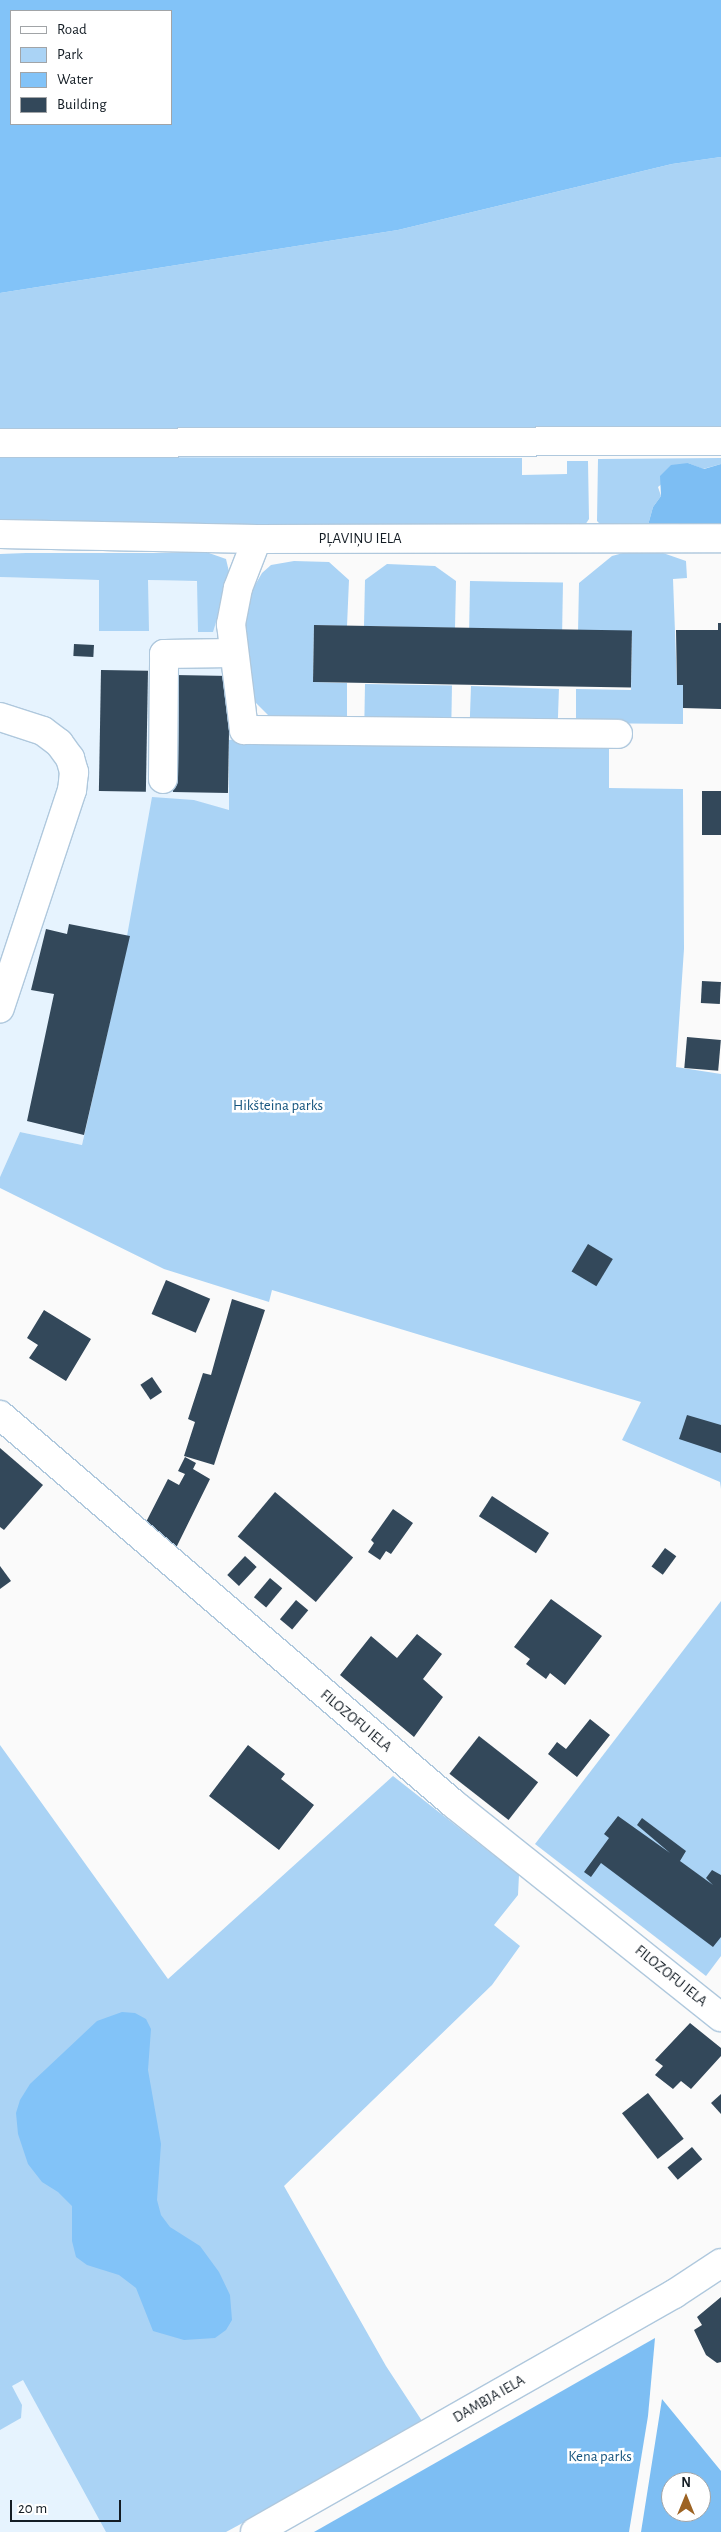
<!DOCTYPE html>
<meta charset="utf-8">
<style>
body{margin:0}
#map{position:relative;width:721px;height:2532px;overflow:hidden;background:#fafafa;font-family:"Alegreya Sans",sans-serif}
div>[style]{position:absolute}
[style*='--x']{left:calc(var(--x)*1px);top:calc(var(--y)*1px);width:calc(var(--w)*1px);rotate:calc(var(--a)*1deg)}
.built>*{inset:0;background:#e6f3fe}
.green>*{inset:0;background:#aad3f5;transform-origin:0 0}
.forest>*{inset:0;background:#7dbef3}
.water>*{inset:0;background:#82c3f8}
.building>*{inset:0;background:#33485a;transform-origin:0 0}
.roads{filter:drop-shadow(1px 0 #afc8dd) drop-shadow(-1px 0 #afc8dd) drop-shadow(0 1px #afc8dd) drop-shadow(0 -1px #afc8dd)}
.minor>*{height:28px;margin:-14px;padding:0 14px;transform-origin:14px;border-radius:14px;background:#fff}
span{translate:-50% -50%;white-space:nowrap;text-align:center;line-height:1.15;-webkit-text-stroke:5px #fff;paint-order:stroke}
.street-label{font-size:15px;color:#131c24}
.park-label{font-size:15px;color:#15547e}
.legend{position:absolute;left:10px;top:10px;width:162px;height:115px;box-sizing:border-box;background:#fff;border:1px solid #a1a4a7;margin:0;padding:6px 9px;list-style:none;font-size:15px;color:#131c24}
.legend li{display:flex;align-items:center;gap:10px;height:25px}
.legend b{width:25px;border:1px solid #a1a4a7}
.north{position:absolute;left:661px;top:2472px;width:50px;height:50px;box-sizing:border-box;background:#fff;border:1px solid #a1a4a7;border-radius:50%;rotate:0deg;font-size:14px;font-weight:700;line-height:20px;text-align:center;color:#131c24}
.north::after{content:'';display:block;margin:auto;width:18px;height:22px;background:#9d6323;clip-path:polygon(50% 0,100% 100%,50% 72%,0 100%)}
.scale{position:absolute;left:10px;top:2500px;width:111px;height:22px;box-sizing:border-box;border:2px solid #131c24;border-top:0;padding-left:6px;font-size:15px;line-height:18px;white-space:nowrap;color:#131c24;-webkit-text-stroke:4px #fff;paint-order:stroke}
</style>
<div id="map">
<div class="built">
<div style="clip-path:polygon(0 577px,99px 580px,99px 631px,148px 580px,257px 583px,251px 741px,229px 740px,229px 811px,194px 800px,130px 936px,82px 1145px,20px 1132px,0 1177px)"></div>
<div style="clip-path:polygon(25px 2363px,117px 2525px,106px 2532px,0 2532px,0 2378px)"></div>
</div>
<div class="green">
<div style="clip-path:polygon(721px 157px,721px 430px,0 431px,0 293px,398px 230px,672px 164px)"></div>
<div style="clip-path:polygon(0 457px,522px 458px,522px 475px,567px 474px,567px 461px,588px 461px,589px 519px,585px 525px,390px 528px,0 519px)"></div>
<div style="clip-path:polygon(721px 458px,721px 464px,703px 469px,688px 463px,658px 487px,661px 496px,653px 507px,648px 525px,600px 524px,597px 521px,598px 459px)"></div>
<div style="clip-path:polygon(26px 553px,209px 553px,226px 559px,230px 576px,213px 632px,198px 632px,197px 581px,148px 580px,149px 631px,99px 631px,99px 580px,0 577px,0 554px)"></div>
<div style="clip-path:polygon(623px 553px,663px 553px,686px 561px,687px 578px,673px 579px,677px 685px,683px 685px,683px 724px,576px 723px,576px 689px,631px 690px,632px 634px,578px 632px,579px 583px,612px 556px)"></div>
<div style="clip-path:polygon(294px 561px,329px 562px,349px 580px,347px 626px,314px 625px,313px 682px,347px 683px,347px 721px,270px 717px,253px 700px,243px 612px,248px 597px,262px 573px,271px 565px)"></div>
<div style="clip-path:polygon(387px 564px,435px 566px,456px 581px,455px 628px,364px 626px,365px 580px)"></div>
<div style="left:470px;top:581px;width:93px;height:48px;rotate:1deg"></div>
<div style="left:365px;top:684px;width:87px;height:37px;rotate:1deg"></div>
<div style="left:471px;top:686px;width:88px;height:36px;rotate:2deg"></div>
<div style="clip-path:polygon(229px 740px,609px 745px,609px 788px,683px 789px,684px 949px,676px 1067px,721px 1074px,721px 1489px,720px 1482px,622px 1440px,641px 1402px,272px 1290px,269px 1302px,164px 1269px,0 1188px,0 1177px,20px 1132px,82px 1145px,129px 937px,127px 936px,152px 797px,194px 800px,229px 810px)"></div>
<div style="clip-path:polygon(721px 1601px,721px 1956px,706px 1976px,535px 1844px)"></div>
<div style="clip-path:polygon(0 1745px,168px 1979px,393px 1776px,519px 1875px,518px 1895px,494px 1925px,520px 1946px,492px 1985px,284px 2186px,386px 2366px,424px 2424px,226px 2532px,106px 2532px,23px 2380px,12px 2386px,22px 2405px,21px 2418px,0 2430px)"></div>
</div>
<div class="forest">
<div style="clip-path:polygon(688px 463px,704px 469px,721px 464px,721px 524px,648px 525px,653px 507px,661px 496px,660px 476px,671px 465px)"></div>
<div style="clip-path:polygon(655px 2338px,648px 2416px,629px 2532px,314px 2532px)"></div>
<div style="clip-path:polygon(evenodd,662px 2399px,721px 2471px,721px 2532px,641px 2532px,662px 2399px,671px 2482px,701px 2482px,701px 2512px,671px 2512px,671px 2482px)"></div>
</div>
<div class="water">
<div style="clip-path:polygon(evenodd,0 0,721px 0,721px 157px,672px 164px,398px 230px,0 293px,0 0,11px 11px,171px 11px,171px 124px,11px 124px,11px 11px)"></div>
<div style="clip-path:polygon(122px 2012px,135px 2013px,146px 2019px,151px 2029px,148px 2070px,161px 2144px,157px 2200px,161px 2215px,170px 2227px,200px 2246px,219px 2272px,230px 2295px,232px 2320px,226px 2330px,215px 2338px,184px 2340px,153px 2331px,136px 2288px,119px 2275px,87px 2265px,76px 2257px,72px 2241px,72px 2206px,58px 2192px,42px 2182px,28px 2164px,18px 2134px,16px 2113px,20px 2100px,30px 2084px,97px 2021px)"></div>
</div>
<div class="building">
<div style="clip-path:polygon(718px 623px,721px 623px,721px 709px,683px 708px,683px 685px,677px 685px,676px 630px,718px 630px)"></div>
<div style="left:314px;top:625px;width:318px;height:57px;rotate:1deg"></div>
<div style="left:74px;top:644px;width:20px;height:12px;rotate:3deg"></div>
<div style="left:101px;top:670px;width:47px;height:121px;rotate:1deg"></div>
<div style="left:175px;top:675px;width:55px;height:117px;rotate:1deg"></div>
<div style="left:702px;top:791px;width:19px;height:44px"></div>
<div style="clip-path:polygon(69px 924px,130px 936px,84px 1135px,27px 1121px,54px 994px,31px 990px,46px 929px,67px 934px)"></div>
<div style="left:702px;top:981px;width:19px;height:22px;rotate:3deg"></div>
<div style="left:687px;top:1037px;width:34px;height:31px;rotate:5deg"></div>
<div style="left:588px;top:1244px;width:29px;height:32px;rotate:31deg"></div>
<div style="left:166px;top:1280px;width:48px;height:37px;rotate:23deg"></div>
<div style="clip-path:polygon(232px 1299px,265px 1310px,214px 1465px,184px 1456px,195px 1422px,188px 1419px,203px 1373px,211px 1375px)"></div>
<div style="clip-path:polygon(44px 1310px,91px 1339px,66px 1381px,29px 1358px,38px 1345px,27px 1338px)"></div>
<div style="left:152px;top:1377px;width:18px;height:14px;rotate:56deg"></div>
<div style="clip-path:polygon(687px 1415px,721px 1425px,721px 1453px,679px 1439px)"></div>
<div style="clip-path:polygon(0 1448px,43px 1485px,4px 1530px,0 1527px)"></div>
<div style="clip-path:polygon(185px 1457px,196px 1463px,193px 1469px,210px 1479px,176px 1548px,145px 1524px,168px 1479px,179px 1485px,185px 1474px,178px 1471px)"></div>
<div style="left:275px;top:1492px;width:102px;height:58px;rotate:40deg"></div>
<div style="left:492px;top:1496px;width:68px;height:24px;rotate:33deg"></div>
<div style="clip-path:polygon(393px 1509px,413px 1523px,391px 1554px,386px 1551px,380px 1560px,368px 1552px,374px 1543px,371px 1540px)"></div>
<div style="left:665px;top:1548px;width:14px;height:23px;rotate:36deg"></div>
<div style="left:245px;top:1556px;width:16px;height:26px;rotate:43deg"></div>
<div style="clip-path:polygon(0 1566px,11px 1581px,0 1589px)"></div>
<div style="left:270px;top:1578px;width:16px;height:25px;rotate:40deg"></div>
<div style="clip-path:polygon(551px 1599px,602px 1636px,565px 1685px,550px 1673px,546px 1679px,526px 1664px,530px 1659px,514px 1647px)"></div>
<div style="left:296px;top:1600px;width:16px;height:25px;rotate:40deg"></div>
<div style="clip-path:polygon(417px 1634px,442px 1654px,423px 1679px,443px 1697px,414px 1737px,340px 1675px,371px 1636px,397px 1658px)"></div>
<div style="clip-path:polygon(590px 1719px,610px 1735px,577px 1777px,548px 1754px,557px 1742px,566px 1749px)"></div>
<div style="left:479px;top:1736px;width:75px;height:48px;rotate:38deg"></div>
<div style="clip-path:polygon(248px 1745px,285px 1774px,281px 1779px,314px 1805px,279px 1850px,209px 1796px)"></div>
<div style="clip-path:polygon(618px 1816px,670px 1853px,637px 1825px,642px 1818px,686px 1851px,680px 1861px,713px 1885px,706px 1878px,712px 1870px,721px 1875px,721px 1937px,713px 1947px,601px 1863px,591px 1877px,584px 1872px,609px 1838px,604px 1834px)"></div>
<div style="clip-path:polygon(690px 2023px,721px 2048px,721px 2056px,691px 2089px,681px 2081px,673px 2089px,655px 2075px,663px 2066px,655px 2060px)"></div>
<div style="left:648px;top:2093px;width:58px;height:33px;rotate:52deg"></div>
<div style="clip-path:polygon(721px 2094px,721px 2114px,711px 2103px)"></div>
<div style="left:692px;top:2147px;width:16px;height:32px;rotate:50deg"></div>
<div style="clip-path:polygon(721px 2297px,721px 2362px,717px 2363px,706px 2355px,694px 2330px,702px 2325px,697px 2317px)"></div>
</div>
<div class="roads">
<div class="minor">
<div style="--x:0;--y:443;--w:721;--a:-0.16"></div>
<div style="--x:0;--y:534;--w:257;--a:1.1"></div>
<div style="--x:257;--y:539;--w:464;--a:-0.1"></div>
<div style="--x:257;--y:539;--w:53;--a:111.2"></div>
<div style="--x:238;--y:588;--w:37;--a:101"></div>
<div style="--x:231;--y:624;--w:107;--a:83"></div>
<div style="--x:244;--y:730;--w:374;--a:0.6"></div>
<div style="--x:0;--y:717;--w:45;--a:18"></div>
<div style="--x:43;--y:731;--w:20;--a:37"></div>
<div style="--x:59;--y:743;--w:19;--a:54"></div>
<div style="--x:70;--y:758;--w:15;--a:74"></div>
<div style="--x:74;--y:772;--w:18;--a:96"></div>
<div style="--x:72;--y:790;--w:230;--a:108.3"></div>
<div style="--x:163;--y:779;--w:125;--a:-89.5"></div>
<div style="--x:164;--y:654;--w:69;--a:-0.8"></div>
<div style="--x:0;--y:1415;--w:599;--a:40.6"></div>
<div style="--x:455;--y:1805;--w:340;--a:38.6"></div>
<div style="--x:255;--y:2532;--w:482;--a:-29.6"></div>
<div style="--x:674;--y:2294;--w:56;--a:-33.4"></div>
</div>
</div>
<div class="street-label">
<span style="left:360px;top:539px">PĻAVIŅU IELA</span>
<span style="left:356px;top:1721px;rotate:40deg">FILOZOFU IELA</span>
<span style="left:671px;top:1976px;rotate:39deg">FILOZOFU IELA</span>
<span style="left:489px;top:2399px;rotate:-30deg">DAMBJA IELA</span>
</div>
<div class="park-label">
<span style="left:278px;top:1106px">Hikšteina parks</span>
<span style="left:600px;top:2457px">Kena parks</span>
</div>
<ul class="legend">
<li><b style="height:6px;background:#fff"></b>Road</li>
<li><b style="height:14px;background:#aad3f5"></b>Park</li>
<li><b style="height:14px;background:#82c3f8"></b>Water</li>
<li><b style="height:14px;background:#33485a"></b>Building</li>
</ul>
<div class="north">N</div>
<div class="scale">20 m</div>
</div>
